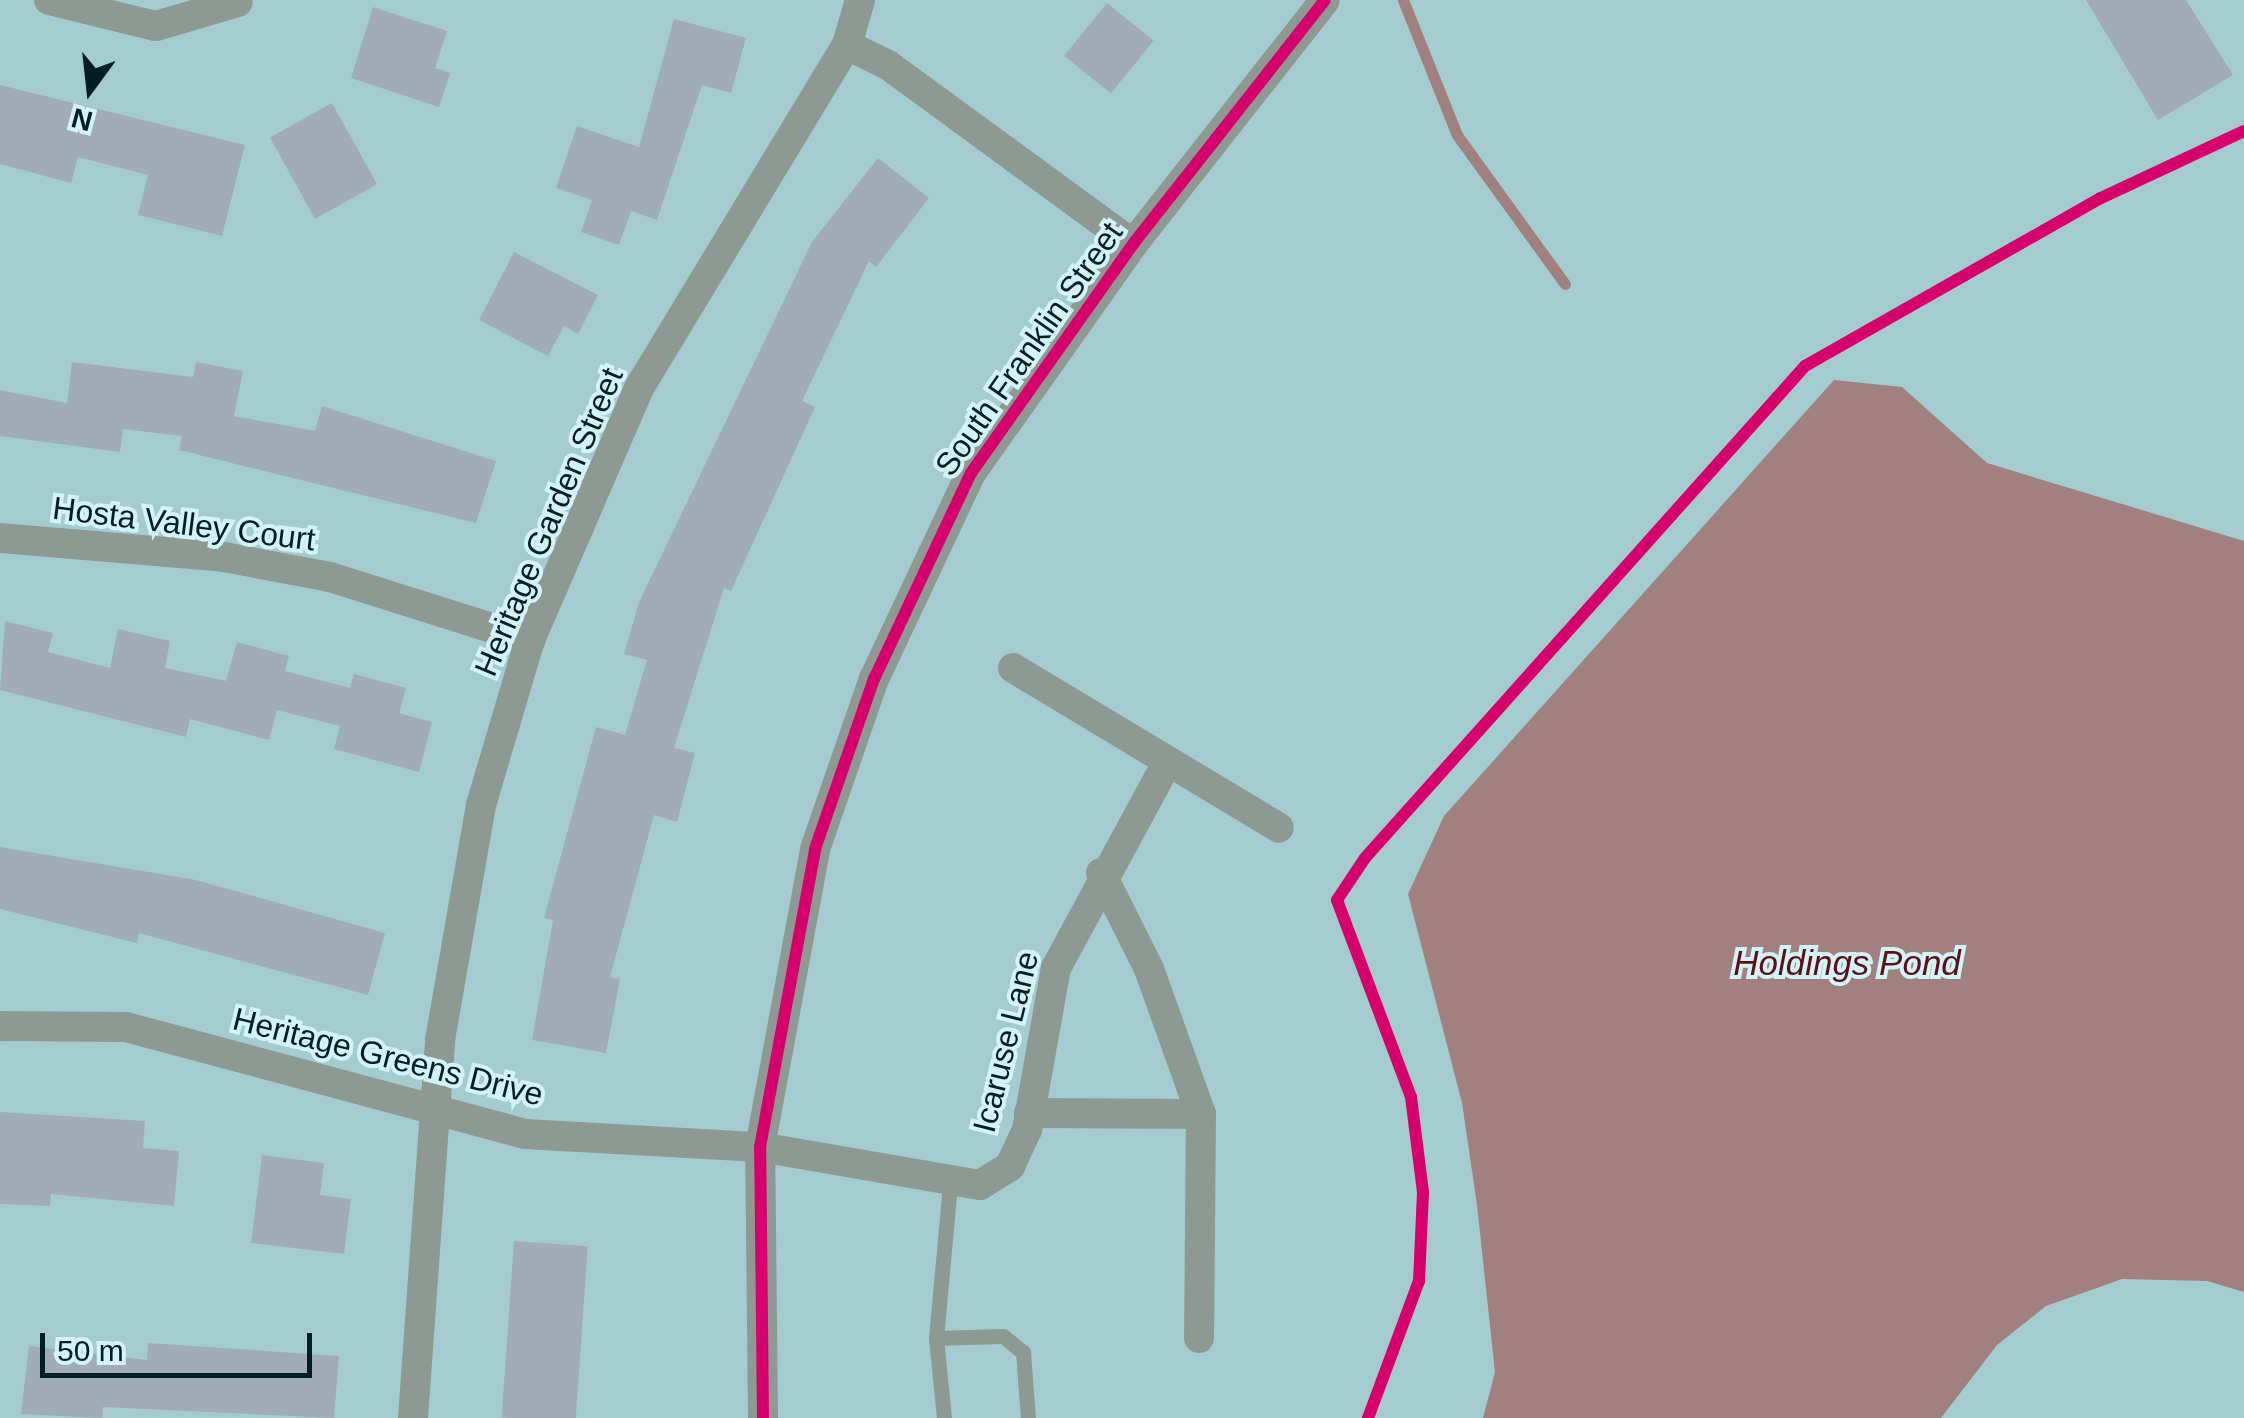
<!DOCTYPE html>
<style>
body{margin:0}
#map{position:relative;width:2244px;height:1418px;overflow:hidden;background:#a4ccce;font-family:Arial,sans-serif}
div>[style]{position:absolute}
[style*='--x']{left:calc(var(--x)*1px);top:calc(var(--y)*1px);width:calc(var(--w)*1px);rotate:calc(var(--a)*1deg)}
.water>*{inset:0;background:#a08080}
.stream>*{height:11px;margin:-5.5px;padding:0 5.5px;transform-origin:5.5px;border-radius:5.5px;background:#a08080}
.building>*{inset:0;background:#a1acb6;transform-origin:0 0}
.lane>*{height:15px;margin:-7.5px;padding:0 7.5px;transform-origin:7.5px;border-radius:7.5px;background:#8e9993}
.street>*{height:30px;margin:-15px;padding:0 15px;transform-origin:15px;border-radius:15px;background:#8e9993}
.cycleway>*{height:12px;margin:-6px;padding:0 6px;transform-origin:6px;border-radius:6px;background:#d6006c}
span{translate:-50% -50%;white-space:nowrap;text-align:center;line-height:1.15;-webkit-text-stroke:8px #d2f4f7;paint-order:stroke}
.street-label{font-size:32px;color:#011f21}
.water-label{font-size:35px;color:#5e0e17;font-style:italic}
.north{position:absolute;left:40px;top:40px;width:100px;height:100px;-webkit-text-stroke:8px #d2f4f7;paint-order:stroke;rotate:195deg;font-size:28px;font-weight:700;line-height:40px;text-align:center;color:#011f21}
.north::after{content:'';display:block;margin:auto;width:35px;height:45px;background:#011f21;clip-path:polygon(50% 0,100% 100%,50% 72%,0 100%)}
.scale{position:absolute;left:40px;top:1333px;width:272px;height:45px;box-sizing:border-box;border:5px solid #011f21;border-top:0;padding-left:12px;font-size:30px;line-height:35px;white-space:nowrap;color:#011f21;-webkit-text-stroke:8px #d2f4f7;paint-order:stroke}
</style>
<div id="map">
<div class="water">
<div style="clip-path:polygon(1834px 380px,1902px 387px,1987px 463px,2244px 541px,2244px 1292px,2207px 1281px,2122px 1279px,2046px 1306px,1997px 1345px,1941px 1418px,1483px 1418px,1495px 1372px,1477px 1205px,1462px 1103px,1408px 894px,1444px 816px)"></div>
</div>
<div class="stream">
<div style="--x:1403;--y:0;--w:145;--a:68.2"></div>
<div style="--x:1457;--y:135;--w:184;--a:54.1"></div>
</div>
<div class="building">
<div style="clip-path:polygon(2086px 0,2186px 0,2233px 75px,2158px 120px)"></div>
<div style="left:1107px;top:3px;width:60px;height:68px;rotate:39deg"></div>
<div style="clip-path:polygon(373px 7px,447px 31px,435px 68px,450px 73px,439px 107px,351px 78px)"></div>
<div style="clip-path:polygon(674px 19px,746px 38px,731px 93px,702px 85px,657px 220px,631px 211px,619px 245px,581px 232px,592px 200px,556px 188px,577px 126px,639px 147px)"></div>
<div style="clip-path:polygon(0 85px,245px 145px,222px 236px,138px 215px,148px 175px,78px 157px,71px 183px,0 164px)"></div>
<div style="left:332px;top:103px;width:93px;height:71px;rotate:61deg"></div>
<div style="clip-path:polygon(878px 158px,929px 198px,876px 267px,869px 261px,802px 401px,815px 407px,731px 591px,724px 588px,674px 748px,695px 753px,677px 822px,654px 815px,610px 977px,620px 979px,606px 1053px,532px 1040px,553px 920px,544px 918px,596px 727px,625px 735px,647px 660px,624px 654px,639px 602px,812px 242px)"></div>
<div style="clip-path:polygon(514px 252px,598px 295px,578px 334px,564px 326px,548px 356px,479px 320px)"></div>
<div style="clip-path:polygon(72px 362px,193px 377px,196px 362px,243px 371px,234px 416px,315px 431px,322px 406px,496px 461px,476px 523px,179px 450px,182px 436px,123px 429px,120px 452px,0 436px,0 390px,67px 403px)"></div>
<div style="clip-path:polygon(5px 621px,53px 633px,48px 652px,110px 668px,118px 629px,170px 641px,165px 668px,226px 681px,237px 642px,289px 656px,285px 671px,350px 688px,354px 674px,406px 688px,399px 713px,432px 722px,419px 772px,334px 749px,340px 726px,277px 710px,269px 740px,190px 719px,186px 737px,0 690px)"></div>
<div style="clip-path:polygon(0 847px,196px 880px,385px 933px,368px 995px,139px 933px,137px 943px,0 909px)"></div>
<div style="clip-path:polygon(0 1112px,145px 1121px,143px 1148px,179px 1151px,174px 1206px,51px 1194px,50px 1206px,0 1204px)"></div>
<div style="clip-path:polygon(262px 1155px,324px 1163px,320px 1195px,351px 1199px,344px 1254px,251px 1243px)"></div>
<div style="left:514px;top:1241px;width:74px;height:177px;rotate:4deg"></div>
<div style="clip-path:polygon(148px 1343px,339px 1356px,334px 1418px,103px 1407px,102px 1418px,21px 1414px,29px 1346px,147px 1360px)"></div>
</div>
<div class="lane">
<div style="--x:936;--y:1338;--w:67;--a:-1.7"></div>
<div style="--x:1003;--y:1336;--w:26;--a:39"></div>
<div style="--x:1023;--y:1352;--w:66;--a:85.7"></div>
<div style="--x:944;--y:1418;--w:80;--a:-95.7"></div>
<div style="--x:936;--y:1338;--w:155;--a:-84.8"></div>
</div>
<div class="street">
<div style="--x:49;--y:0;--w:110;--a:13.7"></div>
<div style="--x:156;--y:26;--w:85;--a:-16.3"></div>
<div style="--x:847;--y:45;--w:46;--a:26"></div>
<div style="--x:888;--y:65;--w:303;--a:36.2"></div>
<div style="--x:0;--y:538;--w:225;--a:4.8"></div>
<div style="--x:224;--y:557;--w:108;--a:10.7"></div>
<div style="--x:330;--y:577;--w:210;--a:17.5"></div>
<div style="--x:1013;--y:668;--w:310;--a:31"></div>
<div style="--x:1101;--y:873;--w:107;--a:63.4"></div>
<div style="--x:1149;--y:969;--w:154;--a:70.3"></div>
<div style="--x:1201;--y:1114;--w:224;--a:90.5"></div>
<div style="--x:0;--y:1026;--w:126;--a:0.5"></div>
<div style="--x:126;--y:1027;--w:413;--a:15"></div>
<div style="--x:525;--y:1134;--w:235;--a:3.2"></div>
<div style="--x:760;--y:1147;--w:223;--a:9.8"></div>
<div style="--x:980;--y:1185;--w:36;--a:-32"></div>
<div style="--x:1010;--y:1166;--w:40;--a:-65"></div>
<div style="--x:1027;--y:1130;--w:165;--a:-79.9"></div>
<div style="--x:1056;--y:968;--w:235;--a:-61.6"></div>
<div style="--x:1029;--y:1113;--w:172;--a:0.3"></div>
<div style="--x:413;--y:1418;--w:379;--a:-85.9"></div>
<div style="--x:440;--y:1040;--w:239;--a:-80.1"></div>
<div style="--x:481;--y:805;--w:172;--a:-73.5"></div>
<div style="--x:530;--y:640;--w:275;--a:-66.6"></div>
<div style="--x:639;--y:388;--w:401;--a:-58.8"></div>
<div style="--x:847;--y:45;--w:47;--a:-73.9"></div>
<div style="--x:763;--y:1418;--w:271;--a:-90.6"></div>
<div style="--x:760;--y:1147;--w:303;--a:-79.5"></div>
<div style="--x:815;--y:849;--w:180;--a:-70.9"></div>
<div style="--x:874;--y:679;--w:228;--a:-64.8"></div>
<div style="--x:971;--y:473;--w:281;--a:-54.7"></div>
<div style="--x:1133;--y:244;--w:310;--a:-51.8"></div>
</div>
<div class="cycleway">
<div style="--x:763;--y:1418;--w:271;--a:-90.6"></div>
<div style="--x:760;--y:1147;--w:303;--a:-79.5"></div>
<div style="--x:815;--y:849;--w:180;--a:-70.9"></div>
<div style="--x:874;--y:679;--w:228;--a:-64.8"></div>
<div style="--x:971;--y:473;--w:281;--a:-54.7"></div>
<div style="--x:1133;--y:244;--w:310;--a:-51.8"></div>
<div style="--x:1368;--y:1418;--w:146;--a:-69.6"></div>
<div style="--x:1419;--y:1281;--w:89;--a:-87.4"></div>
<div style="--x:1423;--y:1192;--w:96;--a:-97.2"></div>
<div style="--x:1411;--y:1097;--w:210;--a:-110.6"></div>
<div style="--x:1337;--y:900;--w:50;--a:-56.3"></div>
<div style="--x:1365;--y:858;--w:660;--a:-48.19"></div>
<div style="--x:1805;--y:366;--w:340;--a:-29.6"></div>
<div style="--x:2101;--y:198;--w:158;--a:-25.1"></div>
</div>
<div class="street-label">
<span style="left:1029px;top:349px;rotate:-55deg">South Franklin Street</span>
<span style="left:549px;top:522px;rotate:-67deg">Heritage Garden Street</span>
<span style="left:184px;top:524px;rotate:7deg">Hosta Valley Court</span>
<span style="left:1006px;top:1042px;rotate:-76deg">Icaruse Lane</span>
<span style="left:388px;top:1057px;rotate:14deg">Heritage Greens Drive</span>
</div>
<div class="water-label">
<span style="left:1847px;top:963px">Holdings Pond</span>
</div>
<div class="north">N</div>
<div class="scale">50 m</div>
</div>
